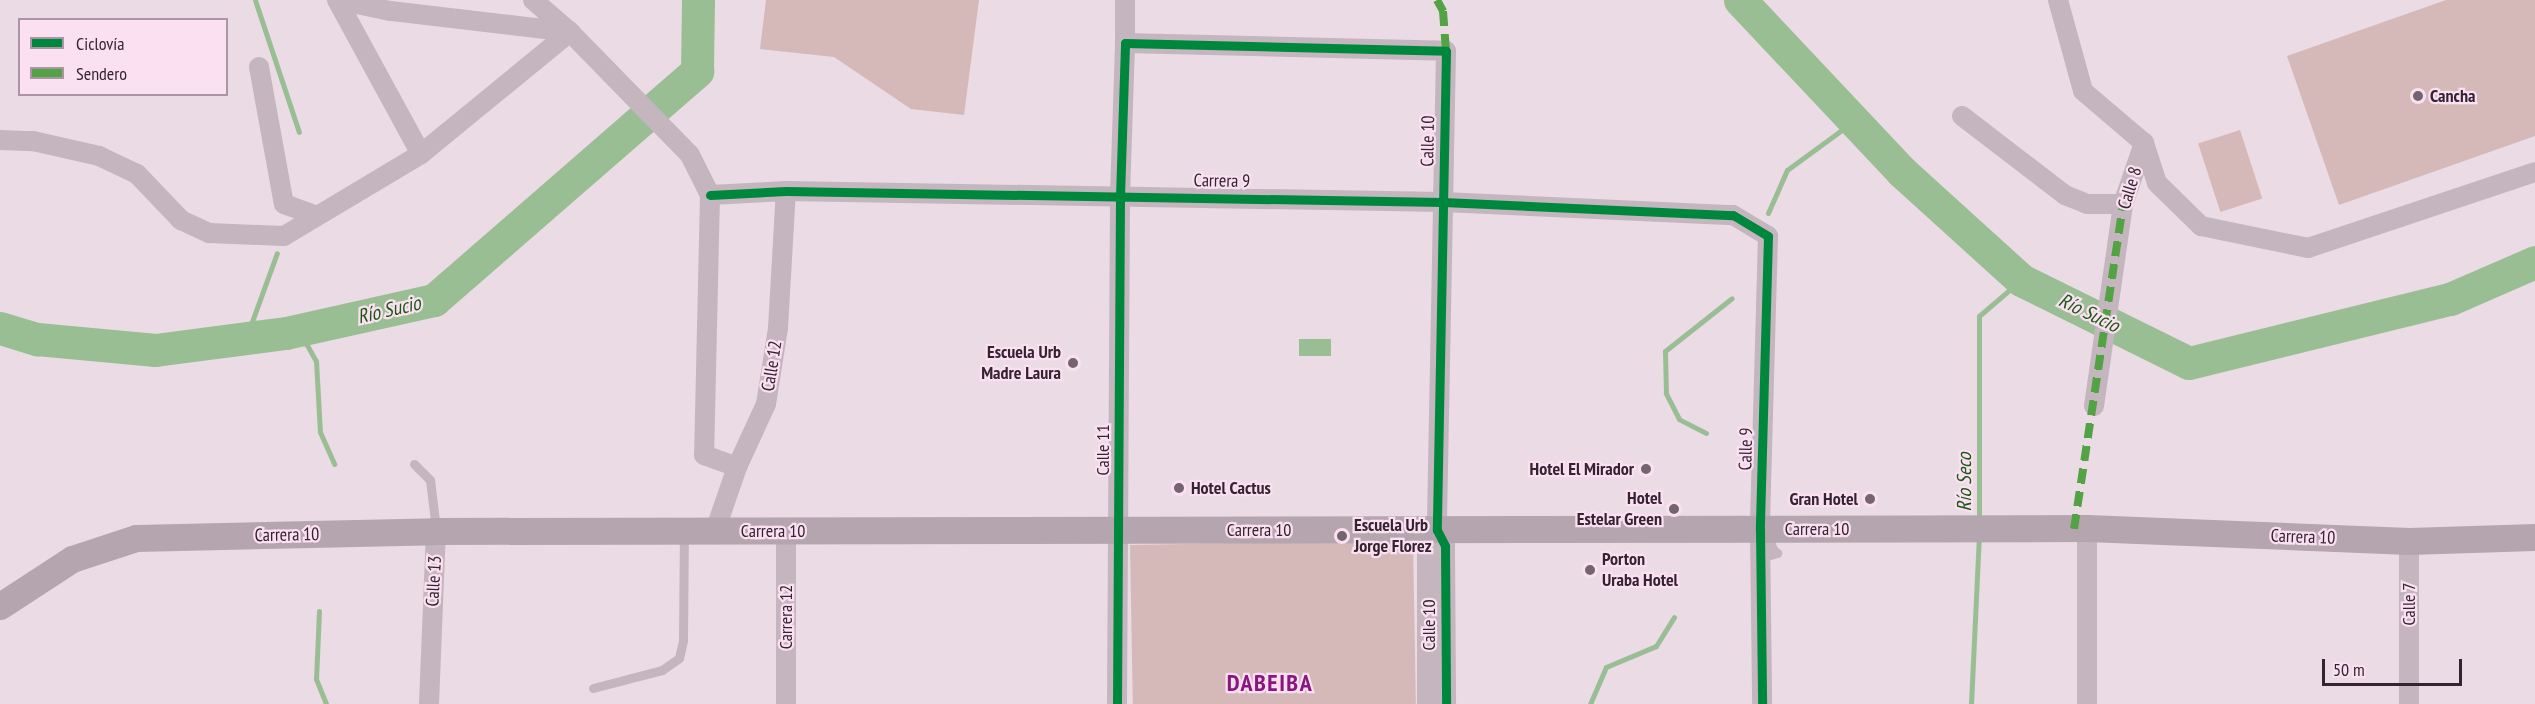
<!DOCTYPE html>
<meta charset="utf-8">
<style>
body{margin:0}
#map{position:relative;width:2535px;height:704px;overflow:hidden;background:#ebdbe5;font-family:"PT Sans Narrow",sans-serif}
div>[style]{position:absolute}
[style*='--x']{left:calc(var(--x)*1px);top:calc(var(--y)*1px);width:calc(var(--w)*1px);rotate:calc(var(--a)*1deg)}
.green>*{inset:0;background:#d4b9b8;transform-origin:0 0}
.water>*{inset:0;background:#9abe94;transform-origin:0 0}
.stream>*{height:5px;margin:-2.5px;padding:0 2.5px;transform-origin:2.5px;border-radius:2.5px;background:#9abe94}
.river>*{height:33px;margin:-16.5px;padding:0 16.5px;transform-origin:16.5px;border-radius:16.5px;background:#9abe94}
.lane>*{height:9px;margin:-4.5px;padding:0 4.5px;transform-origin:4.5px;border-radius:4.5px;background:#c4b5bf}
.street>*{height:20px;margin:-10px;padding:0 10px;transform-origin:10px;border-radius:10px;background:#c4b5bf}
.secondary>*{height:27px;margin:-13.5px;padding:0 13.5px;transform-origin:13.5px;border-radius:13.5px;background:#b5a5af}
.quiet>*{height:8px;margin-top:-4px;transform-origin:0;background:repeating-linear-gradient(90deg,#53a344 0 15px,transparent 0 23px)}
.cycleway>*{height:9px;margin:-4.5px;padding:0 4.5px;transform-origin:4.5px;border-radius:4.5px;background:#00873e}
.dots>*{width:16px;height:16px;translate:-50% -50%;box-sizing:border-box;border:3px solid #fae0f0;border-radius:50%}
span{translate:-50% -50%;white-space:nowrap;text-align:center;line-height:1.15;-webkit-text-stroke:4.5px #fae0f0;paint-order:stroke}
.poi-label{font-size:18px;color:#342431;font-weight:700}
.left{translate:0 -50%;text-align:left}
.right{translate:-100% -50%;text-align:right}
.street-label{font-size:18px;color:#342431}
.water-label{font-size:20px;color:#1b5817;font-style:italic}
.district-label{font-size:24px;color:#89177d;font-weight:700;letter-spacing:1.5px}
.legend{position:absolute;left:18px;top:18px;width:210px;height:78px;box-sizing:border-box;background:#fae0f0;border:2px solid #ab95a4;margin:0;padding:8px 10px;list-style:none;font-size:18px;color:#342431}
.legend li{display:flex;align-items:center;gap:12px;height:30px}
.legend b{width:30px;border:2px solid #ab95a4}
.scale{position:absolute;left:2322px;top:659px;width:140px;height:27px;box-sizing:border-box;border:3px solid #342431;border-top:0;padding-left:8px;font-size:18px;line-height:21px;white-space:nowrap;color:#342431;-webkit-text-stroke:4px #fae0f0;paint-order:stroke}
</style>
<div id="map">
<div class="green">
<div style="clip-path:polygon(766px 0,979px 0,964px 115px,911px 109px,834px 57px,760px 49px)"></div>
<div style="clip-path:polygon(2446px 0,2535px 0,2535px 136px,2339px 205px,2287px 56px)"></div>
<div style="left:2240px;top:130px;width:72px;height:44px;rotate:72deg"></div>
<div style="left:1413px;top:540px;width:164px;height:283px;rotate:89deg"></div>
</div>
<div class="water">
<div style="left:1299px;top:339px;width:32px;height:17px"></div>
</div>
<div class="stream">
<div style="--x:255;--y:0;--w:139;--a:71.6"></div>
<div style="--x:1768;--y:213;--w:47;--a:-66.2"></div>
<div style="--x:1787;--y:170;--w:83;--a:-36.2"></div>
<div style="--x:293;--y:332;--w:19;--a:43"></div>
<div style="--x:307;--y:345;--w:18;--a:61"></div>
<div style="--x:316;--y:361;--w:71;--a:86.8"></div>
<div style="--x:320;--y:432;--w:35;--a:66"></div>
<div style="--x:246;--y:338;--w:90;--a:-70"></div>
<div style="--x:1706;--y:433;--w:30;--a:-153"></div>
<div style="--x:1679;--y:419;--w:29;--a:-117"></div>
<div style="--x:1666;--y:393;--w:42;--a:-91.4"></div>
<div style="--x:1665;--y:351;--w:85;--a:-38.3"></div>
<div style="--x:1979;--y:520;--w:204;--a:-90"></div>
<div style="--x:1979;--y:316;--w:55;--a:-40.6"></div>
<div style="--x:319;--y:611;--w:68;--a:92.5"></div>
<div style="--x:316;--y:679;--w:27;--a:68"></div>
<div style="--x:1590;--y:704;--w:40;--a:-66.6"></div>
<div style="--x:1606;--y:667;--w:54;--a:-22.8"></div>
<div style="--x:1656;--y:646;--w:34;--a:-58"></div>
<div style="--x:1971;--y:704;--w:169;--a:-87.3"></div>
</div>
<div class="river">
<div style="--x:1740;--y:0;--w:235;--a:46.7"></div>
<div style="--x:1901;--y:171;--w:162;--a:42.2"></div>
<div style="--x:2021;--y:280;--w:187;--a:26.3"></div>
<div style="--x:2189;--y:363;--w:269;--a:-13.8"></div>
<div style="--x:2450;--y:299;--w:93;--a:-23.5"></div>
<div style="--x:0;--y:328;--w:39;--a:17"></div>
<div style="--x:37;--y:339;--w:119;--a:5.3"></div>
<div style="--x:155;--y:350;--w:132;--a:-7.4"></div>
<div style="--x:286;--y:333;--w:152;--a:-12.6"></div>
<div style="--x:434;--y:300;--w:349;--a:-41"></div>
<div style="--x:697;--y:71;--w:71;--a:-89.2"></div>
</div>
<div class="lane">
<div style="--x:414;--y:464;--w:23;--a:45"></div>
<div style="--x:430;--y:480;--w:49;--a:83"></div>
<div style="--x:1760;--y:558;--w:18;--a:-16"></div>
<div style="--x:1777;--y:553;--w:7;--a:-135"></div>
<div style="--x:1772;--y:548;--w:17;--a:-100"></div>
<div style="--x:593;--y:688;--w:71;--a:-14.6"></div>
<div style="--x:662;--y:670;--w:21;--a:-35"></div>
<div style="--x:679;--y:658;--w:18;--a:-77"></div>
<div style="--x:683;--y:640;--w:107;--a:-89.5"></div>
</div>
<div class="street">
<div style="--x:337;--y:0;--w:175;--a:61.4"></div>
<div style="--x:533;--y:0;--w:49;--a:40.9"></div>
<div style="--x:570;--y:32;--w:172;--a:45.7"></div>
<div style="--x:690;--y:155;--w:45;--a:63.4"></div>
<div style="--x:710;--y:195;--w:260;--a:91.3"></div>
<div style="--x:704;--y:455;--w:35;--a:20"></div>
<div style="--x:2058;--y:0;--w:94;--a:74.6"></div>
<div style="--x:2083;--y:91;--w:80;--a:40.4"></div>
<div style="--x:1125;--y:43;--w:43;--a:-90"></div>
<div style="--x:259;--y:67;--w:139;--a:79.7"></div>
<div style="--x:284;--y:204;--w:32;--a:20"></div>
<div style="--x:1962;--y:116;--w:130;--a:37.5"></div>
<div style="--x:2065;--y:195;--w:24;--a:22"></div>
<div style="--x:2087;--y:204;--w:36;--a:0"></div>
<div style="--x:0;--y:140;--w:33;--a:2"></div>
<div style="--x:33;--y:141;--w:68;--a:12.8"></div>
<div style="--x:99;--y:156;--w:42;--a:25.3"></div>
<div style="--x:137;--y:174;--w:64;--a:46.3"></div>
<div style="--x:181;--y:220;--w:31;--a:25"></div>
<div style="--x:209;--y:233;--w:75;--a:2.3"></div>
<div style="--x:284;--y:236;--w:160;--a:-30.9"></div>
<div style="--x:421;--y:154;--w:193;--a:-39.3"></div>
<div style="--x:570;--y:32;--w:181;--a:-173.3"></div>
<div style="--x:390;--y:11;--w:53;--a:-168.1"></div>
<div style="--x:2144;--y:143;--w:42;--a:72"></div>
<div style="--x:2157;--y:183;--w:62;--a:44.3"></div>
<div style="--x:2201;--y:226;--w:109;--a:11.6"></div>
<div style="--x:2308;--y:248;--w:239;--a:-18.5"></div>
<div style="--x:710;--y:195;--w:76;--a:-3"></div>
<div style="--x:786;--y:191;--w:657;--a:0.96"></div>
<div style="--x:1443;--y:202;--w:290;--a:2.6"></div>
<div style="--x:1733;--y:215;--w:41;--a:31"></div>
<div style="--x:1768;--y:236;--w:293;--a:91.6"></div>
<div style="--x:1760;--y:529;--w:175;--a:89.3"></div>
<div style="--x:2094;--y:406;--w:204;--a:-81.8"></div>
<div style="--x:2123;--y:204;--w:65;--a:-71"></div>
<div style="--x:2087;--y:528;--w:176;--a:90"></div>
<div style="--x:715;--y:531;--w:68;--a:-71"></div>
<div style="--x:737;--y:467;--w:69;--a:-65.3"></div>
<div style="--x:766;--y:404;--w:77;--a:-81"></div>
<div style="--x:778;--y:328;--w:137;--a:-86.7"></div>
<div style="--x:429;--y:704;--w:173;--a:-87.7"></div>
<div style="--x:786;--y:704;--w:173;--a:-90"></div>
<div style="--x:1117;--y:704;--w:508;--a:-89.66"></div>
<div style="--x:1120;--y:196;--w:153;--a:-88.1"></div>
<div style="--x:1125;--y:43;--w:321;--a:1.4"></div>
<div style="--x:1446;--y:51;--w:479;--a:91.1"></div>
<div style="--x:1437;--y:530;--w:18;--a:63"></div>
<div style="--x:1445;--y:546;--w:158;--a:89.6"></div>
<div style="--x:1427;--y:704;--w:160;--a:-90"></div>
<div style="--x:1427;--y:544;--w:17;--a:-54"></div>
<div style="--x:2409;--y:704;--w:163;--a:-90"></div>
</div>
<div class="secondary">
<div style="--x:0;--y:606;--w:86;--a:-33.1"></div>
<div style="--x:72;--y:559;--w:67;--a:-18.2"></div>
<div style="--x:136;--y:538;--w:300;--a:-1.3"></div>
<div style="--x:436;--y:531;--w:1651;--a:-0.1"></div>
<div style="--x:2087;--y:528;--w:322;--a:2.3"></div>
<div style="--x:2409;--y:541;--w:126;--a:-1.8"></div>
</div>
<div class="quiet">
<div style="--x:1437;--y:0;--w:13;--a:61"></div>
<div style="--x:1443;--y:11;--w:40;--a:85.7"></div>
<div style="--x:2074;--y:529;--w:329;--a:-81.4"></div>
</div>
<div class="cycleway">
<div style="--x:710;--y:195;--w:76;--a:-3"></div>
<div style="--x:786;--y:191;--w:657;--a:0.96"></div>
<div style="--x:1443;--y:202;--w:290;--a:2.6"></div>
<div style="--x:1733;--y:215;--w:41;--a:31"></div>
<div style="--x:1768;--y:236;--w:293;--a:91.6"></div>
<div style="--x:1760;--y:529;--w:175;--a:89.3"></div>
<div style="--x:1117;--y:704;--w:508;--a:-89.66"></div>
<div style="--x:1120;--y:196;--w:153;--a:-88.1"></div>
<div style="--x:1125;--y:43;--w:321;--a:1.4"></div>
<div style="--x:1446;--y:51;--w:479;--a:91.1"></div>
<div style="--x:1437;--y:530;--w:18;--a:63"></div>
<div style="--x:1445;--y:546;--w:158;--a:89.6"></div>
</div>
<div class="dots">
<div style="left:2418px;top:96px;background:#746470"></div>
<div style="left:1073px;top:363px;background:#746470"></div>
<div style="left:1646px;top:469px;background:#746470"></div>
<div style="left:1179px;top:488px;background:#746470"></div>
<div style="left:1870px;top:499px;background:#746470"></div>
<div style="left:1674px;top:509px;background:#746470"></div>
<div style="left:1342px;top:536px;background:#746470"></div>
<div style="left:1590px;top:570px;background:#746470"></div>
</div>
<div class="poi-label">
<span class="left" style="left:2430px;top:96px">Cancha</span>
<span class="right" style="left:1061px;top:363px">Escuela Urb<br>Madre Laura</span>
<span class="right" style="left:1634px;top:469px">Hotel El Mirador</span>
<span class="left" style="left:1191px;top:488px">Hotel Cactus</span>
<span class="right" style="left:1662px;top:509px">Hotel<br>Estelar Green</span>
<span class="right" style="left:1858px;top:499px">Gran Hotel</span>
<span class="left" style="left:1354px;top:536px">Escuela Urb<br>Jorge Florez</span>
<span class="left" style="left:1602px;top:570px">Porton<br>Uraba Hotel</span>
</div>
<div class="street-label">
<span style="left:1428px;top:141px;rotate:-89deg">Calle 10</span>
<span style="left:1222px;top:181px;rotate:1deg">Carrera 9</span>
<span style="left:2130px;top:188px;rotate:-73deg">Calle 8</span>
<span style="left:772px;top:366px;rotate:-81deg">Calle 12</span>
<span style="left:1746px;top:449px;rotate:-89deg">Calle 9</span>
<span style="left:1103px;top:450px;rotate:-90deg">Calle 11</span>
<span style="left:1817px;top:529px">Carrera 10</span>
<span style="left:1259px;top:530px">Carrera 10</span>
<span style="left:773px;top:531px">Carrera 10</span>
<span style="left:287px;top:535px;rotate:-1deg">Carrera 10</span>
<span style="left:2303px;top:537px;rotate:2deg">Carrera 10</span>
<span style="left:434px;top:581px;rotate:-87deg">Calle 13</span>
<span style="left:2409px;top:604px;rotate:-90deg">Calle 7</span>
<span style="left:786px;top:617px;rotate:-90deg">Carrera 12</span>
<span style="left:1429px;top:625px;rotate:-90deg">Calle 10</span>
</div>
<div class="water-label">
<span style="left:389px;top:310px;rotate:-13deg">Río Sucio</span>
<span style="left:2089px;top:313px;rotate:26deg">Río Sucio</span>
<span style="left:1964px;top:482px;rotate:-90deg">Río Seco</span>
</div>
<div class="district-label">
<span style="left:1270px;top:683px">DABEIBA</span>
</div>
<ul class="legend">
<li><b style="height:8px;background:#00873e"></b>Ciclovía</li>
<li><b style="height:8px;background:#53a344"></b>Sendero</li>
</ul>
<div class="scale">50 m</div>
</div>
